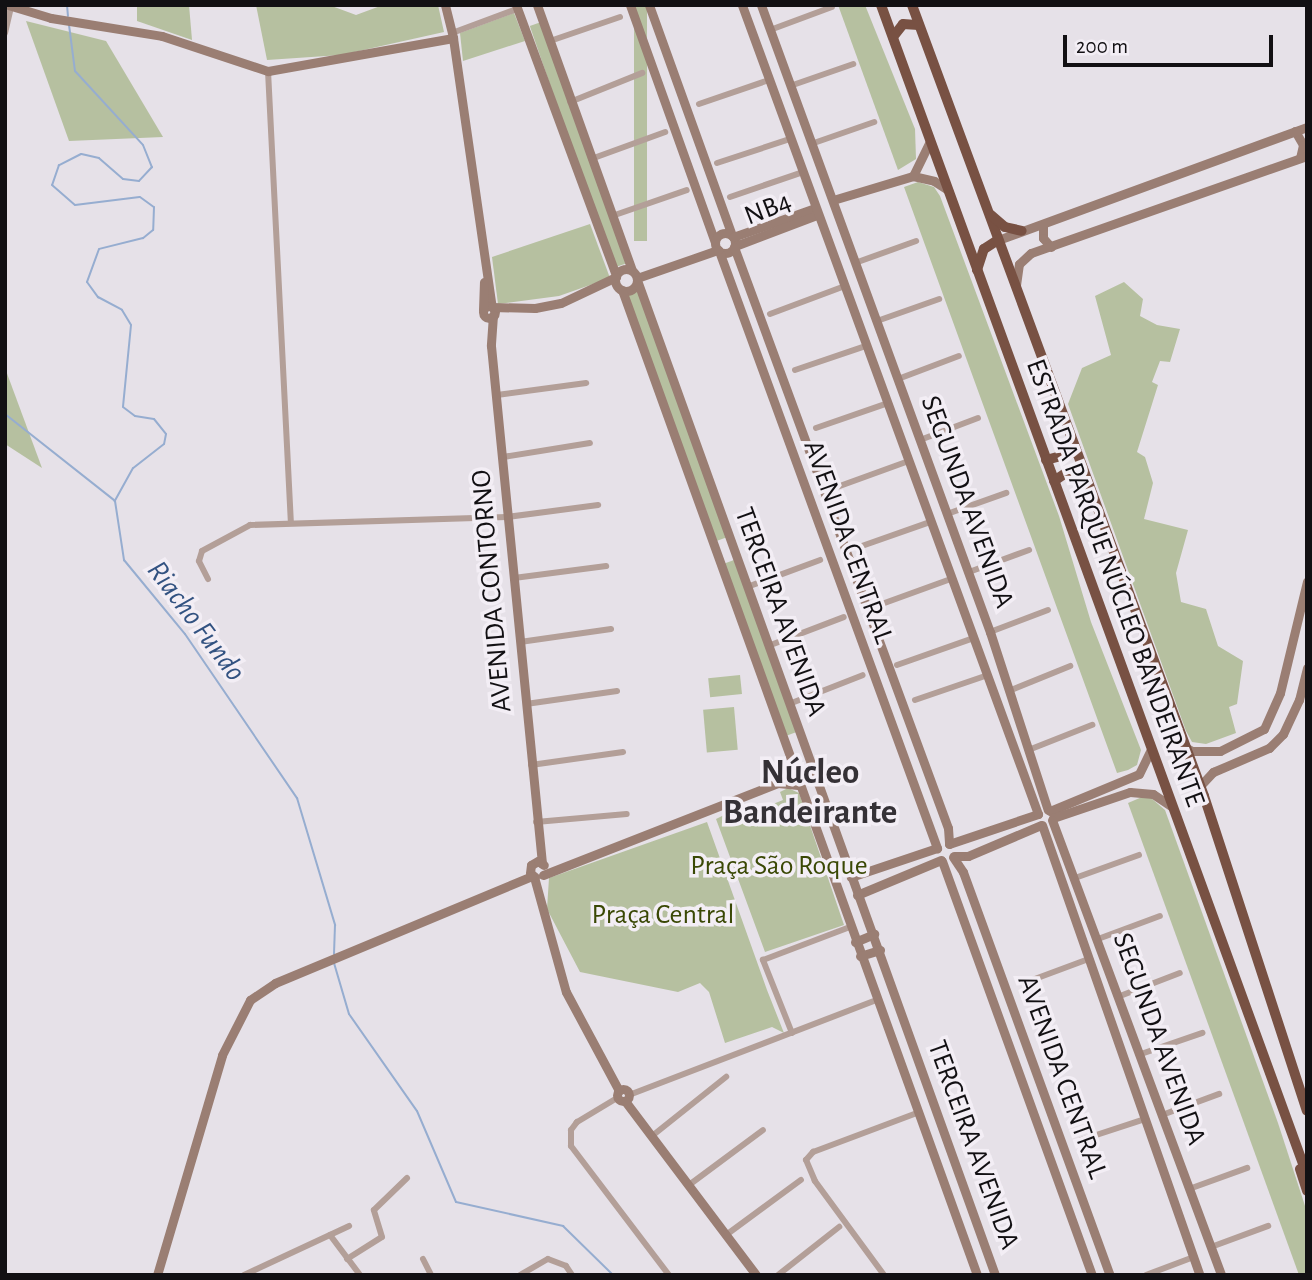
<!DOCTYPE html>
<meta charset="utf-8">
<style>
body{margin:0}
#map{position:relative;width:1312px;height:1280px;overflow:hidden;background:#e6e1e8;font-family:"Alegreya Sans",sans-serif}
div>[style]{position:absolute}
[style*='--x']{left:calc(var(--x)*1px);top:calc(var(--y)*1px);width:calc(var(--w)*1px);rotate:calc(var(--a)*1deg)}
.green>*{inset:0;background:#b6c0a0;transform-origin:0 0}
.stream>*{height:2px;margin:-1px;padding:0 1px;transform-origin:1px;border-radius:1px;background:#96add0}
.street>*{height:6px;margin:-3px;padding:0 3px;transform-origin:3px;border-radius:3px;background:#b39f98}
.secondary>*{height:9px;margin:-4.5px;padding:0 4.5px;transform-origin:4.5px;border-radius:4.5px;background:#9a7e73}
.secondary>.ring{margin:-4.5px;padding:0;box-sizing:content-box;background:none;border:9px solid #9a7e73;border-radius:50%}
.highway>*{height:10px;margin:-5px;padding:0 5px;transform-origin:5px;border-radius:5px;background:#785143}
span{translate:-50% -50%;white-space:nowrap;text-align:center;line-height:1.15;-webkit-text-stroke:7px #f3eef5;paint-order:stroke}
.street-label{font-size:28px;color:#121013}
.park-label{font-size:28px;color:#3a4805}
.water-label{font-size:30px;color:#325281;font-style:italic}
.district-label{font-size:35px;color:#353136;font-weight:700}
.frame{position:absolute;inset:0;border:7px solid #121013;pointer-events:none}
.scale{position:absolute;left:1063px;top:35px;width:210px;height:32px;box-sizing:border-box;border:4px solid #121013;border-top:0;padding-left:9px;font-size:21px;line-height:24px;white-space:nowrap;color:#121013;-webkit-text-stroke:5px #f3eef5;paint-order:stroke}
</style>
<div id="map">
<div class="green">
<div style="clip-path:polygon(137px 5px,189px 5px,192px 40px,137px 21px)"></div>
<div style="clip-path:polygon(256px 5px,329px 5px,356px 15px,383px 5px,438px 5px,444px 32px,341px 55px,267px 60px)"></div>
<div style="left:634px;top:5px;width:13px;height:236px"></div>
<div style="clip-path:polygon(838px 5px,865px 5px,915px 129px,916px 159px,898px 170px)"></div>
<div style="clip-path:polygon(514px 13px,525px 41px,463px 61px,460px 33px)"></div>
<div style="clip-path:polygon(26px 21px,106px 41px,163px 137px,69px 141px)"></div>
<div style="left:544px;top:21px;width:256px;height:15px;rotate:71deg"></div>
<div style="clip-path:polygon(918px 182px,934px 187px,940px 196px,1059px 516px,1091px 622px,1141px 750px,1137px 765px,1128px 770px,1117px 773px,925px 245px,904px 187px)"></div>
<div style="clip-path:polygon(590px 224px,610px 278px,559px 296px,498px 304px,492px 257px)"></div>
<div style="clip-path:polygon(1124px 282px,1143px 299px,1140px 316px,1157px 325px,1180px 329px,1170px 362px,1160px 361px,1152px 382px,1158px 385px,1137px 452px,1145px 457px,1153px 483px,1144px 519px,1188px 530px,1176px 573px,1181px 602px,1206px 609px,1218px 646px,1243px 661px,1237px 704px,1229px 707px,1236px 733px,1206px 744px,1192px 742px,1186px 731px,1068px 404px,1082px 368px,1111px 355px,1095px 296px)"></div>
<div style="left:637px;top:288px;width:265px;height:12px;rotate:70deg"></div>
<div style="clip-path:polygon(5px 368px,42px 468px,5px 444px)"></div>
<div style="left:734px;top:560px;width:183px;height:13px;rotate:70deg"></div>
<div style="left:740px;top:675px;width:19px;height:32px;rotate:84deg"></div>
<div style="left:734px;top:707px;width:43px;height:31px;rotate:85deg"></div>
<div style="clip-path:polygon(788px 788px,799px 793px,844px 925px,765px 952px,716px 819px,744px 805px,768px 806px,783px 800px,780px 792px)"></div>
<div style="clip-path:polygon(1142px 797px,1151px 798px,1165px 810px,1278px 1123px,1307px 1212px,1307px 1275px,1299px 1275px,1128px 803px)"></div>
<div style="clip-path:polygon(707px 822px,767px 990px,784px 1033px,772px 1027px,725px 1043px,709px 992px,700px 983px,678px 992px,580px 972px,547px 909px,549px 878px)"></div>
</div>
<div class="stream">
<div style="--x:67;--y:5;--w:11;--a:85"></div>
<div style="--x:69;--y:25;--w:46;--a:82.6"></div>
<div style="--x:75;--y:71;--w:100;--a:47.4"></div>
<div style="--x:143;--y:145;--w:24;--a:68"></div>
<div style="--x:152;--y:167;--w:19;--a:133"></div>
<div style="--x:139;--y:181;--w:16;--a:-173"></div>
<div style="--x:123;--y:179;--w:32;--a:-139"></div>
<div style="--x:99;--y:158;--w:18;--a:-167"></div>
<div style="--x:81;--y:154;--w:25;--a:153"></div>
<div style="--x:59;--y:165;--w:21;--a:109"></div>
<div style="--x:52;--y:185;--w:30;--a:41"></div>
<div style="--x:75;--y:205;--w:65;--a:-7"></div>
<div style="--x:140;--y:197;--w:17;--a:36"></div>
<div style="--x:154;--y:207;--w:23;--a:92"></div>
<div style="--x:153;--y:230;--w:13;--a:141"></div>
<div style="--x:143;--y:238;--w:45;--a:166"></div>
<div style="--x:99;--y:249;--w:35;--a:110"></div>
<div style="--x:87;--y:282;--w:19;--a:54"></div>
<div style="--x:98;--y:297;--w:27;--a:28"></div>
<div style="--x:122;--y:310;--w:17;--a:59"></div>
<div style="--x:131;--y:325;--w:82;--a:95.6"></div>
<div style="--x:123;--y:407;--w:15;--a:37"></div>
<div style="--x:135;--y:416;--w:19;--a:9"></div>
<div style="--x:154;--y:419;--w:19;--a:51"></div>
<div style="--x:166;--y:434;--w:10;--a:101"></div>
<div style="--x:164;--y:444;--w:39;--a:142"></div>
<div style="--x:133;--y:468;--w:38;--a:119"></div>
<div style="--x:115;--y:501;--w:60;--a:81.3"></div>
<div style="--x:124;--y:560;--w:96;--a:50.5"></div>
<div style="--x:185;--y:634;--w:199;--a:55.7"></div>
<div style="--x:297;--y:798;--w:133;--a:73.3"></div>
<div style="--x:335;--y:925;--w:29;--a:92"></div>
<div style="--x:5;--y:414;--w:139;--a:38.3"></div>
<div style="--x:334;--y:963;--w:53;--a:73.6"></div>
<div style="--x:349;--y:1014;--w:118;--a:55"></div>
<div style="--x:417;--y:1111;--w:99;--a:66.8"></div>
<div style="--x:456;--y:1202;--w:110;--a:12.6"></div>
<div style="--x:563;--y:1226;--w:70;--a:44.4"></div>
</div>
<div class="street">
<div style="--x:770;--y:30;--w:66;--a:-20.4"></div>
<div style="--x:5;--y:33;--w:28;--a:-77"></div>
<div style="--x:452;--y:33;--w:69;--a:-20.3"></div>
<div style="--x:550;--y:41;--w:74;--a:-18.9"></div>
<div style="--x:268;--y:71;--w:451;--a:87.1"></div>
<div style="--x:790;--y:86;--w:67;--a:-19.2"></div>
<div style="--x:570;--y:102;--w:78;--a:-21.9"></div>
<div style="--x:699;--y:104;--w:74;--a:-18.9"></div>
<div style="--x:811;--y:144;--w:67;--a:-19.2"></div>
<div style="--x:591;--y:159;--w:79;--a:-20"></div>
<div style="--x:717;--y:163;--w:77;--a:-18.2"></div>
<div style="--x:730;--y:197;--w:77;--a:-18.9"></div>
<div style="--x:612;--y:216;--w:79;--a:-19.1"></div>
<div style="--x:855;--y:263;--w:65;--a:-19.8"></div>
<div style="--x:770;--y:314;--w:80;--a:-20.5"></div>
<div style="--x:877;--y:321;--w:66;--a:-19.5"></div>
<div style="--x:795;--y:370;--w:75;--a:-18.7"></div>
<div style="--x:898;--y:379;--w:65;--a:-20.7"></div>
<div style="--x:497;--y:395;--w:90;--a:-7.7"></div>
<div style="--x:816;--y:428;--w:76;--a:-19.1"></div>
<div style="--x:920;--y:440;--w:62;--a:-20.8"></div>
<div style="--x:503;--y:457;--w:88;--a:-9.1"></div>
<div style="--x:837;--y:487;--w:77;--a:-19.9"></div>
<div style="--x:947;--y:514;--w:63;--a:-19.6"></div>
<div style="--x:859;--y:547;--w:75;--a:-19.4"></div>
<div style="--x:969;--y:572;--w:64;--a:-20.1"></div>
<div style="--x:514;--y:578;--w:93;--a:-7.4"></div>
<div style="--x:208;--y:579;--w:20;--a:-117"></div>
<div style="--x:199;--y:561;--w:10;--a:-73"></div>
<div style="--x:202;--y:551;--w:55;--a:-28.4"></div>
<div style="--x:250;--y:525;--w:257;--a:-1.8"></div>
<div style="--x:507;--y:517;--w:92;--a:-7.5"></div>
<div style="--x:747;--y:587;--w:78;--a:-20.3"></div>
<div style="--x:879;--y:605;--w:77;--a:-19.9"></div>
<div style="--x:990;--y:632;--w:62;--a:-20.8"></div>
<div style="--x:520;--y:642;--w:92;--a:-8.1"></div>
<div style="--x:768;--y:646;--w:81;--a:-20.9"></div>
<div style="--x:897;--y:665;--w:78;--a:-19.4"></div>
<div style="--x:1011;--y:690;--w:64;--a:-22.1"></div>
<div style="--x:915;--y:700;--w:74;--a:-18.9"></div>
<div style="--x:526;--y:704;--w:92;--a:-8.1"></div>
<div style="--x:789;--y:704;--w:79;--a:-21.4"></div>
<div style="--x:1031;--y:749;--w:66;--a:-21.5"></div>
<div style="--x:531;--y:765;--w:93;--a:-8"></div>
<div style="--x:536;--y:822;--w:91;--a:-5"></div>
<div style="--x:1075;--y:878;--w:68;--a:-19.8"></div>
<div style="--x:1098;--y:939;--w:66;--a:-20.4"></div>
<div style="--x:1024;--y:983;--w:66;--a:-20.4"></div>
<div style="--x:1120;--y:996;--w:64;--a:-21"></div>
<div style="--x:792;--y:1033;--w:79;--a:-111.7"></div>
<div style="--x:763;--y:960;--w:93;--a:-20.8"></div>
<div style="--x:1141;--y:1054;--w:65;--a:-19"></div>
<div style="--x:629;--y:1095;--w:265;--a:-21"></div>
<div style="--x:617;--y:1098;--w:47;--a:149"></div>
<div style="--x:577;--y:1122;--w:10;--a:127"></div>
<div style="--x:571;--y:1130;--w:16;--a:90"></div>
<div style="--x:571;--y:1146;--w:162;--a:52.8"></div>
<div style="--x:1162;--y:1115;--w:61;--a:-20.2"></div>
<div style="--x:652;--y:1136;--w:95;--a:-38.6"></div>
<div style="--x:1081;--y:1140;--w:67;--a:-18.2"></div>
<div style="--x:689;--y:1185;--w:92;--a:-36.6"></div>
<div style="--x:1189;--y:1189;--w:62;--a:-19.9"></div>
<div style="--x:330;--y:1235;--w:50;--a:53.1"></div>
<div style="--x:726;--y:1235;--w:93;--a:-36.3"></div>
<div style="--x:1211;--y:1247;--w:61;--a:-20.2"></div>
<div style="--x:347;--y:1259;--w:41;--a:-32.2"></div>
<div style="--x:382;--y:1237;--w:28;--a:-107"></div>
<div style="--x:374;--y:1210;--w:46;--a:-44.1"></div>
<div style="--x:423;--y:1259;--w:18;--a:63"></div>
<div style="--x:244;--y:1275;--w:116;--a:-25"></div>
<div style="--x:520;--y:1275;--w:32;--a:-30"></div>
<div style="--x:548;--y:1259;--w:19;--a:21"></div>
<div style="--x:566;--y:1266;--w:11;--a:56"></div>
<div style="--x:778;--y:1275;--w:78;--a:-38.2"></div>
<div style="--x:884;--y:1275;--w:117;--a:-126.3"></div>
<div style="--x:815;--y:1181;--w:23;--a:-113"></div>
<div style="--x:806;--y:1160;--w:11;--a:-49"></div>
<div style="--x:813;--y:1152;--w:111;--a:-20.6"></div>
<div style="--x:1146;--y:1275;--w:51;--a:-20.6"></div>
</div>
<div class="secondary">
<div style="--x:8;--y:5;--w:45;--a:16.8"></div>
<div style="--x:51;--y:18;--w:112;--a:9.2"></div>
<div style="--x:162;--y:36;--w:112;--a:18.3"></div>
<div style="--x:268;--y:71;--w:188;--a:-10.1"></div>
<div style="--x:445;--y:5;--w:34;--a:76"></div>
<div style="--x:453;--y:38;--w:272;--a:81.8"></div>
<div style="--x:516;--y:5;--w:288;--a:69.7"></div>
<div style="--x:537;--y:5;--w:282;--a:70.3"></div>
<div style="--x:630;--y:5;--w:252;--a:70.3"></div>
<div style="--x:649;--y:5;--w:245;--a:70.2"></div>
<div style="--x:761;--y:5;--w:668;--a:69.94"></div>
<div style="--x:990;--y:632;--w:187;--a:72"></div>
<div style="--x:1295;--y:131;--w:16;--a:60"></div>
<div style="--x:1303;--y:145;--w:13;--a:103"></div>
<div style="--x:913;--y:176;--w:22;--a:13"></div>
<div style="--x:934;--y:181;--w:17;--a:33"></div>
<div style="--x:833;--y:200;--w:84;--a:-16.7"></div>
<div style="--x:913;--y:176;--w:39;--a:-64"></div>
<div style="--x:1043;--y:226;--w:12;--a:90"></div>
<div style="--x:1043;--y:238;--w:12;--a:48"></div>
<div class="ring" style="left:715px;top:233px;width:11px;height:11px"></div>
<div style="--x:733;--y:237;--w:87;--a:-19.5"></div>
<div style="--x:998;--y:240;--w:329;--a:-20.1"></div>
<div style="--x:735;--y:246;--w:88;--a:-20.7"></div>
<div style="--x:734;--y:247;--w:619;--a:69.78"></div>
<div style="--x:948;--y:828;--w:16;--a:86"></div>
<div style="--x:949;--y:844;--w:94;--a:-18.6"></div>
<div style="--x:1038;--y:814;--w:861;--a:-110.1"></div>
<div style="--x:719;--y:251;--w:636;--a:69.94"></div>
<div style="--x:937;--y:848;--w:91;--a:161.4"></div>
<div class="ring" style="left:615px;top:269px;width:13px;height:13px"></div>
<div style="--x:637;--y:278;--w:86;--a:-19.1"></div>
<div style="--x:637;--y:280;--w:1057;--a:70.21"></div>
<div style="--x:1016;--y:285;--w:21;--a:-82"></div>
<div style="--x:1019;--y:264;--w:16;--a:-43"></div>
<div style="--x:1031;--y:253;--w:293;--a:-19.4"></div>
<div style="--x:622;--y:290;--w:1047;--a:70.18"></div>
<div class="ring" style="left:483px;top:306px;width:3px;height:3px"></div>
<div style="--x:492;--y:307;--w:43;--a:1.3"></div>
<div style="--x:535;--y:308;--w:26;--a:-11"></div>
<div style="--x:561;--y:303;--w:61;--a:-25.3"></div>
<div style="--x:483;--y:310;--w:28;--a:-88"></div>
<div style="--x:493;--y:315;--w:31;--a:94"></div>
<div style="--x:491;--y:346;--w:520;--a:84.37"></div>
<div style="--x:1183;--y:746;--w:10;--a:29"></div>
<div style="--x:1192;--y:751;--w:28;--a:0"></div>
<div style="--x:1220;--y:751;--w:49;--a:-26.6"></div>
<div style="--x:1264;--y:729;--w:39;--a:-66"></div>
<div style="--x:1280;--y:693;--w:115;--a:-76.4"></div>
<div style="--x:1199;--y:787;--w:21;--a:-47"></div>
<div style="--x:1213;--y:772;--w:61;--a:-23.2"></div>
<div style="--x:1269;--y:748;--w:20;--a:-45"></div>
<div style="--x:1283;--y:734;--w:38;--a:-65"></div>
<div style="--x:1299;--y:700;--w:33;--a:-76"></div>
<div style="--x:1050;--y:811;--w:96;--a:-22.6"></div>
<div style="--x:1139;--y:774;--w:28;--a:-64"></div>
<div style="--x:1053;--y:818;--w:81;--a:-18.7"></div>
<div style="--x:1130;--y:792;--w:23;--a:5"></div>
<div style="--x:1153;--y:794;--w:23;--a:34"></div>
<div style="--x:1052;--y:820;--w:485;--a:69.6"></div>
<div style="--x:1042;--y:825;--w:477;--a:70.7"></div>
<div style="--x:954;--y:856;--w:14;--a:0"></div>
<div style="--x:968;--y:856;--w:79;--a:-23"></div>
<div style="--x:953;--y:857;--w:18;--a:56"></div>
<div style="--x:963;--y:872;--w:429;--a:70"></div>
<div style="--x:942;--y:861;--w:440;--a:70.1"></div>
<div style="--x:543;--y:875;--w:252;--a:-21.4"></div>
<div style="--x:778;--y:783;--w:20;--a:6"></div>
<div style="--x:534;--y:877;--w:119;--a:74.5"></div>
<div style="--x:566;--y:992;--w:112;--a:61.8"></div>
<div style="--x:535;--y:877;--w:6;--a:-141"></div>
<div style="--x:530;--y:873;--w:8;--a:-83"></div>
<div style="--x:531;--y:865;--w:8;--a:-30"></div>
<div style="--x:538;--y:861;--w:7;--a:34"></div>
<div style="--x:857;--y:895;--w:91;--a:-22.6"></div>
<div style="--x:855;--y:942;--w:21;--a:-23"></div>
<div style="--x:860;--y:956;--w:21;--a:-17"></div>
<div class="ring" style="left:617px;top:1089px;width:3px;height:3px"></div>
<div style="--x:625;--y:1101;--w:218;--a:53"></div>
<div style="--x:157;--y:1275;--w:229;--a:-73.5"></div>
<div style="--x:222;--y:1055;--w:62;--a:-63"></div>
<div style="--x:250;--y:1000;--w:30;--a:-34"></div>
<div style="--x:275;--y:983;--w:278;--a:-22.6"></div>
</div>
<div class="highway">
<div style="--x:881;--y:5;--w:1245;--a:69.99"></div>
<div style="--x:912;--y:5;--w:843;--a:69.74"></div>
<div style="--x:1204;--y:796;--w:331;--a:71.9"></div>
<div style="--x:893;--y:37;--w:16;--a:-52"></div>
<div style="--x:903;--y:24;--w:16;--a:4"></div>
<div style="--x:991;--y:215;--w:18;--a:41"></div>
<div style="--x:1005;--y:227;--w:17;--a:13"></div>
<div style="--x:977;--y:270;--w:22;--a:-72"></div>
<div style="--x:984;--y:249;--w:17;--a:-33"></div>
<div style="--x:1046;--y:460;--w:30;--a:-15"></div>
<div style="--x:1054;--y:481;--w:14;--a:-34"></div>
<div style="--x:1066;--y:473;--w:17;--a:0"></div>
<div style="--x:1300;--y:1169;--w:23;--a:72"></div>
</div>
<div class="street-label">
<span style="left:768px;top:209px;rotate:-21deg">NB4</span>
<span style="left:967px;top:502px;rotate:70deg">SEGUNDA AVENIDA</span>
<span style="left:848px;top:542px;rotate:70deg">AVENIDA CENTRAL</span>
<span style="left:1115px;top:583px;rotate:70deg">ESTRADA PARQUE NÚCLEO BANDEIRANTE</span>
<span style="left:492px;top:591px;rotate:-95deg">AVENIDA CONTORNO</span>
<span style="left:780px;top:612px;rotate:70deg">TERCEIRA AVENIDA</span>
<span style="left:1159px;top:1039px;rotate:70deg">SEGUNDA AVENIDA</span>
<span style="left:1062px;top:1077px;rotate:70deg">AVENIDA CENTRAL</span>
<span style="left:973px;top:1145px;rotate:70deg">TERCEIRA AVENIDA</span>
</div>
<div class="park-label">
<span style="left:779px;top:866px">Praça São Roque</span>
<span style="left:663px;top:915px">Praça Central</span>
</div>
<div class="water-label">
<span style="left:196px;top:621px;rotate:53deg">Riacho Fundo</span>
</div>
<div class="district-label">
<span style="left:810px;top:793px">Núcleo<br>Bandeirante</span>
</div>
<div class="frame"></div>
<div class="scale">200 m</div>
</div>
